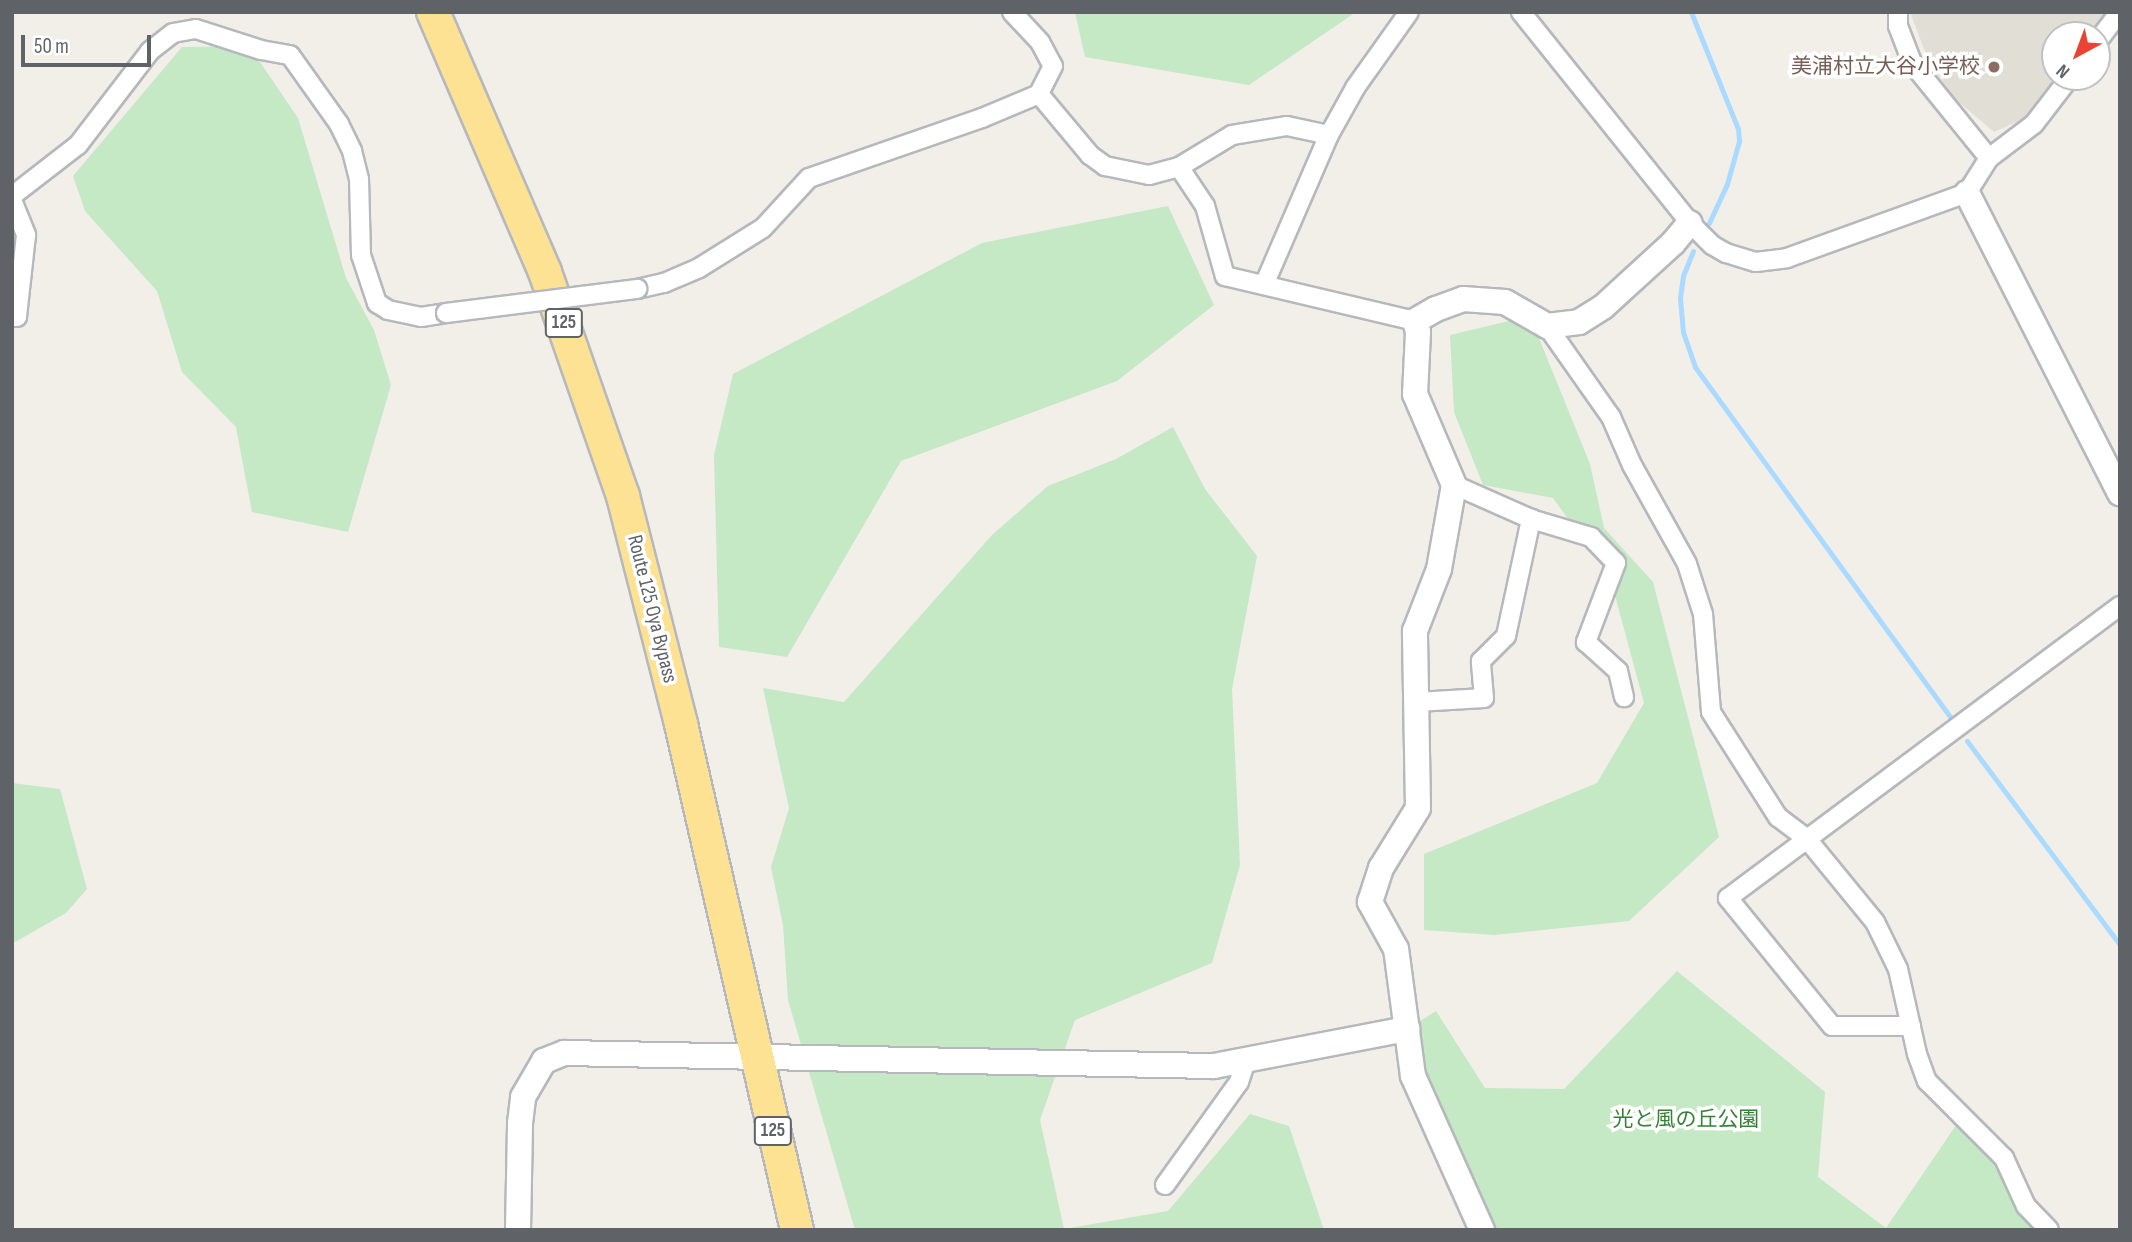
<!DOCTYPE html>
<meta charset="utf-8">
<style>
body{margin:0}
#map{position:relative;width:2132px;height:1242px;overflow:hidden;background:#f1efe8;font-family:"Sofia Sans Condensed","Noto Sans JP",sans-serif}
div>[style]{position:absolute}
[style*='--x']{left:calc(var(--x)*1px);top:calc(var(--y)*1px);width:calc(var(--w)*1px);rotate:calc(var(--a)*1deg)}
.education>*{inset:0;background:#e1ded6}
.green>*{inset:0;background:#c5e8c5}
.stream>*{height:5px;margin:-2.5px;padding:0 2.5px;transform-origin:2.5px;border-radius:2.5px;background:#aadaff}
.roads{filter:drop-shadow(2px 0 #b5b8bc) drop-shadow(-2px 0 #b5b8bc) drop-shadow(0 2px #b5b8bc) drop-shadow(0 -2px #b5b8bc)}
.street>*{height:18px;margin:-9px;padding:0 9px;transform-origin:9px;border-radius:9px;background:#fff}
.secondary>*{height:24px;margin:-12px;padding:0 12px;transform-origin:12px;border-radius:12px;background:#fff}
.highway>*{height:32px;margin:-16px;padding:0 16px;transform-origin:16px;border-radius:16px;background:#fde293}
.bridges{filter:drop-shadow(2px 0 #b5b8bc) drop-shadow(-2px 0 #b5b8bc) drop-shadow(0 2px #b5b8bc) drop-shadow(0 -2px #b5b8bc)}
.street-bridge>*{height:18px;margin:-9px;padding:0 9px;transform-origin:9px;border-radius:9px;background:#fff}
.dots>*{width:19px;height:19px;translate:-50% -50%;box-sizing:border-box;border:4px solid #fff;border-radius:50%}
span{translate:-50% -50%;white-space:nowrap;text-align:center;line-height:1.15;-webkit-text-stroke:7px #fff;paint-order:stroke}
.shield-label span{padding:2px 5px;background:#fff;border:2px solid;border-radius:5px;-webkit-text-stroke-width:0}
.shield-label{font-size:19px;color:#5f6368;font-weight:700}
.education-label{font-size:21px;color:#785e54}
.right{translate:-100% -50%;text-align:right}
.street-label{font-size:21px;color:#5f6368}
.park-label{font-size:21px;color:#348238}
.frame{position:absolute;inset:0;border:14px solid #5f6368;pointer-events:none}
.north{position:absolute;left:2041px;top:21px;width:70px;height:70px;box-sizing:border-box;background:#fff;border:2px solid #bfc1c3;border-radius:50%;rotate:221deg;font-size:19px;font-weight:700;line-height:28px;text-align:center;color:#5f6368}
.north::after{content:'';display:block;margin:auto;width:24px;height:32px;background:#ea4335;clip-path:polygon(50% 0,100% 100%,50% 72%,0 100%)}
.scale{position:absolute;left:21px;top:35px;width:130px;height:32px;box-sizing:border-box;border:4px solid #5f6368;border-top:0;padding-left:9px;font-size:21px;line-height:24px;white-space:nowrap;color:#5f6368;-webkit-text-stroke:5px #fff;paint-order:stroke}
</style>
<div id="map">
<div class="education">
<div style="clip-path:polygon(1910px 12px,2109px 12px,2092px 35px,2055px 35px,2055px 77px,2061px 77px,2032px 115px,1994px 132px,1953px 97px,1927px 57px)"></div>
</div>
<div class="green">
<div style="clip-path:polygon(1075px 12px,1356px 12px,1249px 85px,1085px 57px)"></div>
<div style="clip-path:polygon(249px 46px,298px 118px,346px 278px,374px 330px,391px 385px,348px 532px,252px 512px,236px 427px,182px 372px,157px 291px,85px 211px,73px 176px,182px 47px)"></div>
<div style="clip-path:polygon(1168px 206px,1214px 305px,1117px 381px,901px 461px,787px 657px,719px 647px,714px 455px,733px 374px,982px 243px)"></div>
<div style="clip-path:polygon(1530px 316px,1590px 464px,1604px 528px,1653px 582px,1719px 837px,1629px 921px,1494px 935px,1424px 930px,1424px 854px,1597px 783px,1644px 703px,1610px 577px,1553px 498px,1483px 485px,1454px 412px,1450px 335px)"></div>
<div style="clip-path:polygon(1173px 427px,1205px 489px,1257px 556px,1232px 689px,1240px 865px,1212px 963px,1075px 1020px,1040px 1120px,1064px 1229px,1168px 1211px,1250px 1114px,1289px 1126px,1324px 1230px,855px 1230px,788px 1000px,783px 925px,771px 867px,789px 808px,763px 688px,844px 702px,992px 535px,1048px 486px,1116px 459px)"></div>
<div style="clip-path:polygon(12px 783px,60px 789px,87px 889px,66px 913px,15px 942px,12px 941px)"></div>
<div style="clip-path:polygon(1677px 971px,1825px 1092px,1818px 1177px,1886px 1228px,1963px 1115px,2049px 1230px,1482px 1230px,1407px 1029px,1436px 1011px,1485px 1088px,1564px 1089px)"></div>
</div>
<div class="stream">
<div style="--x:1691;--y:12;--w:126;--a:68.1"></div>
<div style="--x:1738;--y:129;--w:12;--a:85"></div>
<div style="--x:1739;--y:141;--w:45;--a:105.6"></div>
<div style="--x:1727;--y:184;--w:43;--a:114.8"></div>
<div style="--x:1693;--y:251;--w:27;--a:112"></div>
<div style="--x:1683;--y:276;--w:22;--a:98"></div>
<div style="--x:1680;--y:298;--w:34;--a:85"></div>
<div style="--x:1683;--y:332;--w:37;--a:71"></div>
<div style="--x:1695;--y:367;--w:437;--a:53.9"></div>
<div style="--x:1967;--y:741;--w:255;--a:53.1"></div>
</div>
<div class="roads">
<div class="street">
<div style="--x:1012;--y:12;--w:41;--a:47"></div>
<div style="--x:1040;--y:42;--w:27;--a:62"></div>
<div style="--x:1053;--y:66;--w:31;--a:117"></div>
<div style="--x:1521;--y:12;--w:270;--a:51.3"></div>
<div style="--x:1690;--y:223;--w:31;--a:45"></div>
<div style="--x:1712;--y:245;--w:16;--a:30"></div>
<div style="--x:1726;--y:253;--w:31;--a:17"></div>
<div style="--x:1756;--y:262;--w:31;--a:-7"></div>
<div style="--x:1787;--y:258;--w:191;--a:-19.9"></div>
<div style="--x:1967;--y:193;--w:41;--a:-57.8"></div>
<div style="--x:1989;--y:158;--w:56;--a:-37.1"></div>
<div style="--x:2034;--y:124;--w:59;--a:-52.5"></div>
<div style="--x:1898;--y:12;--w:14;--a:90"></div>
<div style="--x:1898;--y:26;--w:40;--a:69"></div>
<div style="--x:1912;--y:63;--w:122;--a:51"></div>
<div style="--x:2097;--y:42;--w:38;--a:-53"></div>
<div style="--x:1179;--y:167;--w:62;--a:-31.1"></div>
<div style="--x:1232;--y:135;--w:56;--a:-9.3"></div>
<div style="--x:1287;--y:126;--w:43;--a:12.1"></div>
<div style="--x:12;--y:196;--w:83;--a:-37.7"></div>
<div style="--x:78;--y:145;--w:118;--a:-52.5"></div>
<div style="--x:150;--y:51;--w:29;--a:-38"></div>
<div style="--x:173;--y:33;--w:23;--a:-10"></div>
<div style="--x:196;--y:29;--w:68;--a:17.9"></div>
<div style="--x:261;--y:50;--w:29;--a:10"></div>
<div style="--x:290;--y:55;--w:85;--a:54.6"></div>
<div style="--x:339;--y:124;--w:30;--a:64"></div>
<div style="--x:352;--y:151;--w:29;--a:76"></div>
<div style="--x:359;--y:179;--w:76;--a:88.5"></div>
<div style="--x:361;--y:255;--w:51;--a:71.6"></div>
<div style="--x:377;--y:303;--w:13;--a:32"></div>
<div style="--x:388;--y:310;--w:34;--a:12"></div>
<div style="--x:421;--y:317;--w:25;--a:-9"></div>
<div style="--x:12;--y:200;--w:38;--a:68"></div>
<div style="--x:26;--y:235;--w:82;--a:96.3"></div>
<div style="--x:17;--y:317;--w:5;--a:180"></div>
<div style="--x:1264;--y:285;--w:163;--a:-66.6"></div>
<div style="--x:1329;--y:135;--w:54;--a:-61"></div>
<div style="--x:1355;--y:88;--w:93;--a:-54.6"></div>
<div style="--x:637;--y:289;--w:28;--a:-13"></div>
<div style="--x:664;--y:283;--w:38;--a:-23"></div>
<div style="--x:699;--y:268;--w:75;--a:-32"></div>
<div style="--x:763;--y:228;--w:68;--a:-47.4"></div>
<div style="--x:809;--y:178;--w:183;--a:-19.1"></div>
<div style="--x:982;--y:118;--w:62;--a:-22.8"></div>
<div style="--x:1039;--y:94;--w:80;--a:50.1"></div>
<div style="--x:1090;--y:155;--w:19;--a:36"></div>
<div style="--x:1105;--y:166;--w:45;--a:11.6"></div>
<div style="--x:1149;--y:175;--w:31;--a:-15"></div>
<div style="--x:1179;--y:167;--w:47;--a:56.3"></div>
<div style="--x:1205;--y:206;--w:73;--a:74.1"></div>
<div style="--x:1225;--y:276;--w:195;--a:13.3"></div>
<div style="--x:1547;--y:326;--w:111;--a:54.9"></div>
<div style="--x:1611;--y:417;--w:52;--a:66.4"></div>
<div style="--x:1632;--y:465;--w:113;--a:60.9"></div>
<div style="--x:1687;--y:564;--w:52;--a:72.3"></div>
<div style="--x:1703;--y:614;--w:98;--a:85.3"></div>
<div style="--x:1711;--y:712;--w:125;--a:57.5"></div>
<div style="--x:1778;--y:817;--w:36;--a:37"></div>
<div style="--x:1807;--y:839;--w:107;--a:50.7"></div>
<div style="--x:1875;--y:922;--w:52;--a:63.9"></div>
<div style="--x:1898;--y:969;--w:87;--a:77.4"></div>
<div style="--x:1917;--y:1054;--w:29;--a:70"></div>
<div style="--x:1927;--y:1081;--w:109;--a:45"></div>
<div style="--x:2004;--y:1158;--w:53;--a:65.4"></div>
<div style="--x:2026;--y:1206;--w:33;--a:46"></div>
<div style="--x:1531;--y:519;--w:63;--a:16.7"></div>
<div style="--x:1591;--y:537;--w:36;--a:46"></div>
<div style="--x:1616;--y:563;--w:85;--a:110.8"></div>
<div style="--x:1586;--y:642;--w:43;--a:42.2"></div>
<div style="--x:1618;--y:671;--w:27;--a:77"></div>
<div style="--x:1417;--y:702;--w:67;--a:-3.4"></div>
<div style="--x:1484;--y:698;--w:37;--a:-95"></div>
<div style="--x:1481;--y:661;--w:35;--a:-45"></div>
<div style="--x:1506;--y:636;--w:120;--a:-77.9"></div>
<div style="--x:1531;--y:519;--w:84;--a:-156.2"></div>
<div style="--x:1911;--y:1026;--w:79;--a:180"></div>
<div style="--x:1832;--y:1026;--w:165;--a:-129.1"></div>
<div style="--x:1728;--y:898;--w:489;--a:-36.7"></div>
<div style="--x:1165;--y:1185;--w:127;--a:-54.3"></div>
<div style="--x:1239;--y:1082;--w:23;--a:-72"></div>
</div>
<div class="secondary">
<div style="--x:1967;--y:193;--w:337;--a:63"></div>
<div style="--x:518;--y:1230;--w:107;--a:-88.9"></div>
<div style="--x:520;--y:1123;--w:26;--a:-83"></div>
<div style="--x:523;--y:1097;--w:42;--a:-59.7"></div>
<div style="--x:544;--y:1061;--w:22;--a:-22"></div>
<div style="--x:564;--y:1053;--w:650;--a:1.15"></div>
<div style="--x:1214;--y:1066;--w:197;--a:-10.9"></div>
<div style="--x:1482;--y:1230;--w:169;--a:-114.1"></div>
<div style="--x:1413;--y:1076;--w:128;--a:-97.6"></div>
<div style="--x:1396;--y:949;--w:54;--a:-119"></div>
<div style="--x:1370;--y:902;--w:36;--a:-72"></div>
<div style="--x:1381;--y:868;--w:70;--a:-58.3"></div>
<div style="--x:1418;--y:808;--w:177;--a:-91"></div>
<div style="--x:1415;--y:631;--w:66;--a:-68.8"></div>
<div style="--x:1439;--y:569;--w:85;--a:-79.9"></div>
<div style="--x:1454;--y:485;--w:99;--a:-113.2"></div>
<div style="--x:1415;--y:394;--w:62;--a:-87.2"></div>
<div style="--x:1418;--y:332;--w:11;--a:-105"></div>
<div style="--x:1415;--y:321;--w:24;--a:-30"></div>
<div style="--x:1436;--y:309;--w:29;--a:-20"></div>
<div style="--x:1463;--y:299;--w:42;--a:4.1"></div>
<div style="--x:1505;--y:302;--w:48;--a:29.7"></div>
<div style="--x:1547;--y:326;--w:32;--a:-7"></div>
<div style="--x:1579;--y:322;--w:28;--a:-32"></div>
<div style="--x:1603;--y:307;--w:95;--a:-42.4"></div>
<div style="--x:1673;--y:243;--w:26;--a:-50"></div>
</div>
<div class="highway">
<div style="--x:433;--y:12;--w:283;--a:66.7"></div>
<div style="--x:545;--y:272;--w:237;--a:70.8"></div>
<div style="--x:623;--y:496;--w:235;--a:75.7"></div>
<div style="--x:681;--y:724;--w:519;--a:77.09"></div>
</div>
</div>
<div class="bridges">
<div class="street-bridge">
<div style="--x:446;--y:313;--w:193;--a:-7.2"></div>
</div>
</div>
<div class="dots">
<div style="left:1994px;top:67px;background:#8d6e63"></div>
</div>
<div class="shield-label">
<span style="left:564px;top:323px">125</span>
<span style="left:773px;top:1131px">125</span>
</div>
<div class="education-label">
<span class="right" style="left:1980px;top:67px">美浦村立大谷小学校</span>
</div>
<div class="street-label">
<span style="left:652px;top:609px;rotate:76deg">Route 125 Oya Bypass</span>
</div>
<div class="park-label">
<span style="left:1686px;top:1120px">光と風の丘公園</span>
</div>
<div class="frame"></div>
<div class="north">N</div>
<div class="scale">50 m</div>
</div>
